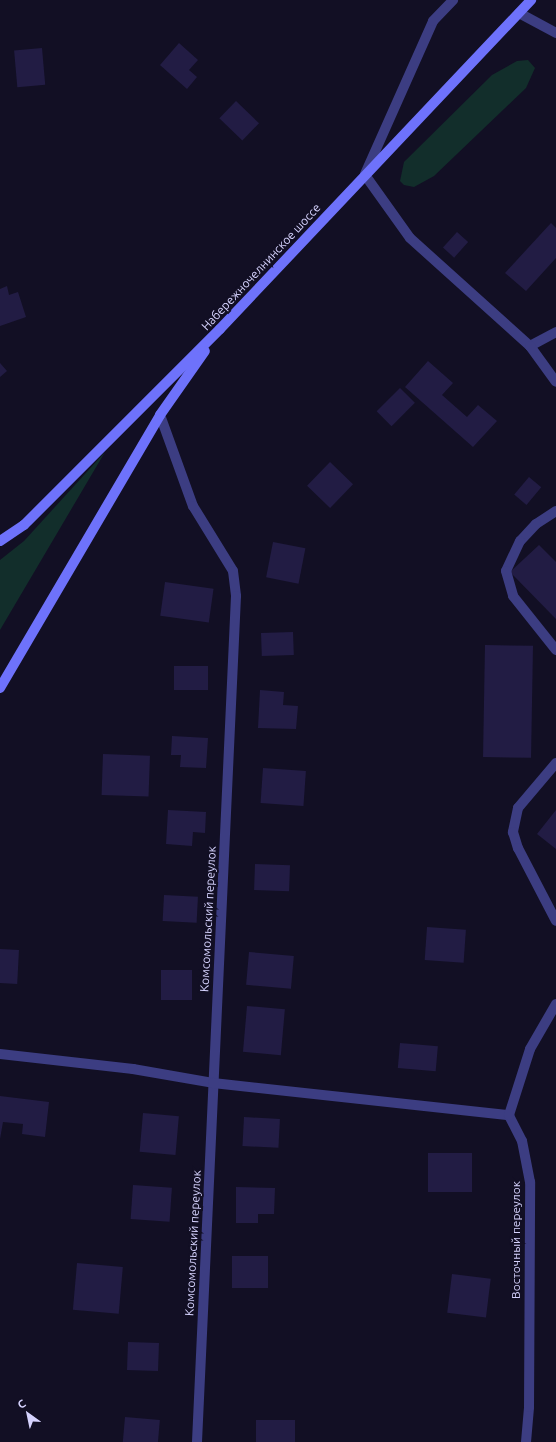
<!DOCTYPE html>
<meta charset="utf-8">
<style>
body{margin:0}
#map{position:relative;width:556px;height:1442px;overflow:hidden;background:#120f24;font-family:Ubuntu,sans-serif}
div>[style]{position:absolute}
[style*='--x']{left:calc(var(--x)*1px);top:calc(var(--y)*1px);width:calc(var(--w)*1px);rotate:calc(var(--a)*1deg)}
.green>*{inset:0;background:#122e2b}
.building>*{inset:0;background:#221c44;transform-origin:0 0}
.service>*{height:10px;margin:-5px;padding:0 5px;transform-origin:5px;border-radius:5px;background:#3c3d82}
.minor>*{height:10px;margin:-5px;padding:0 5px;transform-origin:5px;border-radius:5px;background:#3c3d82}
.secondary>*{height:10px;margin:-5px;padding:0 5px;transform-origin:5px;border-radius:5px;background:#6e72fb}
span{translate:-50% -50%;white-space:nowrap;text-align:center;line-height:1.15;-webkit-text-stroke:4px #120f24;paint-order:stroke}
.street-label{font-size:12px;color:#d6d3fe}
.north{position:absolute;left:8px;top:1394px;width:40px;height:40px;-webkit-text-stroke:3px #120f24;paint-order:stroke;rotate:327deg;font-size:11px;font-weight:700;line-height:16px;text-align:center;color:#d6d3fe}
.north::after{content:'';display:block;margin:auto;width:14px;height:18px;background:#d6d3fe;clip-path:polygon(50% 0,100% 100%,50% 72%,0 100%)}
</style>
<div id="map">
<div class="green">
<div style="clip-path:polygon(528px 60px,535px 68px,526px 88px,434px 176px,414px 187px,404px 185px,400px 181px,404px 162px,492px 75px,517px 61px)"></div>
<div style="clip-path:polygon(105px 452px,0 630px,0 560px,24px 541px)"></div>
</div>
<div class="building">
<div style="clip-path:polygon(179px 43px,198px 60px,189px 70px,197px 77px,187px 89px,160px 65px)"></div>
<div style="left:42px;top:48px;width:37px;height:28px;rotate:85deg"></div>
<div style="left:236px;top:101px;width:32px;height:24px;rotate:44deg"></div>
<div style="clip-path:polygon(551px 223px,556px 228px,556px 258px,526px 291px,505px 273px)"></div>
<div style="left:457px;top:232px;width:15px;height:21px;rotate:42deg"></div>
<div style="clip-path:polygon(7px 286px,9px 295px,18px 292px,26px 317px,0 326px,0 289px)"></div>
<div style="clip-path:polygon(428px 361px,453px 383px,442px 395px,467px 417px,478px 405px,497px 421px,473px 447px,405px 387px)"></div>
<div style="clip-path:polygon(0 363px,7px 371px,0 377px)"></div>
<div style="left:400px;top:388px;width:21px;height:33px;rotate:45deg"></div>
<div style="left:330px;top:462px;width:32px;height:33px;rotate:44deg"></div>
<div style="left:529px;top:477px;width:16px;height:23px;rotate:40deg"></div>
<div style="left:273px;top:542px;width:33px;height:36px;rotate:11deg"></div>
<div style="clip-path:polygon(539px 545px,556px 562px,556px 619px,510px 572px)"></div>
<div style="left:165px;top:582px;width:49px;height:34px;rotate:8deg"></div>
<div style="left:293px;top:632px;width:23px;height:32px;rotate:88deg"></div>
<div style="left:485px;top:645px;width:48px;height:112px;rotate:1deg"></div>
<div style="left:174px;top:666px;width:34px;height:24px"></div>
<div style="clip-path:polygon(260px 690px,284px 692px,283px 705px,298px 706px,296px 729px,258px 728px)"></div>
<div style="clip-path:polygon(172px 736px,208px 738px,206px 768px,180px 767px,181px 755px,171px 755px)"></div>
<div style="left:103px;top:754px;width:47px;height:41px;rotate:2deg"></div>
<div style="left:263px;top:768px;width:43px;height:35px;rotate:4deg"></div>
<div style="clip-path:polygon(168px 810px,206px 812px,205px 833px,193px 832px,192px 846px,166px 844px)"></div>
<div style="clip-path:polygon(556px 810px,556px 849px,537px 834px)"></div>
<div style="left:255px;top:864px;width:35px;height:26px;rotate:2deg"></div>
<div style="left:164px;top:895px;width:34px;height:26px;rotate:3deg"></div>
<div style="left:427px;top:927px;width:39px;height:33px;rotate:4deg"></div>
<div style="left:0;top:949px;width:19px;height:34px;rotate:3deg"></div>
<div style="left:249px;top:952px;width:45px;height:33px;rotate:5deg"></div>
<div style="left:161px;top:970px;width:31px;height:30px"></div>
<div style="left:247px;top:1006px;width:38px;height:46px;rotate:5deg"></div>
<div style="left:400px;top:1043px;width:38px;height:25px;rotate:5deg"></div>
<div style="clip-path:polygon(0 1096px,49px 1102px,45px 1137px,22px 1134px,23px 1124px,3px 1122px,0 1139px)"></div>
<div style="left:143px;top:1113px;width:36px;height:39px;rotate:5deg"></div>
<div style="left:244px;top:1117px;width:36px;height:29px;rotate:3deg"></div>
<div style="left:472px;top:1153px;width:39px;height:44px;rotate:90deg"></div>
<div style="left:133px;top:1185px;width:39px;height:34px;rotate:4deg"></div>
<div style="clip-path:polygon(236px 1187px,275px 1188px,274px 1214px,258px 1214px,258px 1223px,236px 1223px)"></div>
<div style="left:232px;top:1256px;width:36px;height:32px"></div>
<div style="left:77px;top:1263px;width:46px;height:47px;rotate:5deg"></div>
<div style="left:452px;top:1274px;width:39px;height:39px;rotate:7deg"></div>
<div style="left:128px;top:1342px;width:31px;height:28px;rotate:2deg"></div>
<div style="left:125px;top:1417px;width:35px;height:25px;rotate:5deg"></div>
<div style="left:295px;top:1420px;width:22px;height:39px;rotate:90deg"></div>
</div>
<div class="service">
<div style="--x:519;--y:13;--w:42;--a:28.4"></div>
<div style="--x:365;--y:174;--w:167;--a:-66"></div>
<div style="--x:433;--y:21;--w:29;--a:-46"></div>
<div style="--x:530;--y:346;--w:30;--a:-28"></div>
<div style="--x:556;--y:511;--w:24;--a:147"></div>
<div style="--x:536;--y:524;--w:23;--a:133"></div>
<div style="--x:520;--y:541;--w:33;--a:115"></div>
<div style="--x:506;--y:571;--w:26;--a:74"></div>
<div style="--x:513;--y:596;--w:69;--a:51.5"></div>
<div style="--x:556;--y:763;--w:59;--a:130.2"></div>
<div style="--x:518;--y:808;--w:25;--a:102"></div>
<div style="--x:513;--y:832;--w:17;--a:73"></div>
<div style="--x:518;--y:848;--w:82;--a:62.5"></div>
</div>
<div class="minor">
<div style="--x:365;--y:175;--w:77;--a:54.5"></div>
<div style="--x:410;--y:238;--w:161;--a:42"></div>
<div style="--x:530;--y:346;--w:44;--a:54.2"></div>
<div style="--x:160;--y:415;--w:97;--a:70.1"></div>
<div style="--x:193;--y:506;--w:76;--a:58.4"></div>
<div style="--x:233;--y:571;--w:25;--a:83"></div>
<div style="--x:236;--y:596;--w:847;--a:92.64"></div>
<div style="--x:0;--y:1054;--w:134;--a:6.4"></div>
<div style="--x:133;--y:1069;--w:81;--a:9.9"></div>
<div style="--x:213;--y:1083;--w:298;--a:6.2"></div>
<div style="--x:526;--y:1442;--w:35;--a:-85"></div>
<div style="--x:529;--y:1407;--w:225;--a:-89.7"></div>
<div style="--x:530;--y:1182;--w:42;--a:-101"></div>
<div style="--x:522;--y:1141;--w:29;--a:-117"></div>
<div style="--x:509;--y:1115;--w:69;--a:-72.3"></div>
<div style="--x:530;--y:1049;--w:52;--a:-60"></div>
</div>
<div class="secondary">
<div style="--x:0;--y:541;--w:29;--a:-34"></div>
<div style="--x:24;--y:525;--w:277;--a:-45"></div>
<div style="--x:220;--y:329;--w:453;--a:-46.6"></div>
<div style="--x:0;--y:688;--w:316;--a:-59.6"></div>
<div style="--x:160;--y:415;--w:78;--a:-54.9"></div>
</div>
<div class="street-label">
<span style="left:261px;top:267px;rotate:-47deg">Набережночелнинское шоссе</span>
<span style="left:208px;top:919px;rotate:-87deg">Комсомольский переулок</span>
<span style="left:516px;top:1240px;rotate:-90deg">Восточный переулок</span>
<span style="left:193px;top:1243px;rotate:-87deg">Комсомольский переулок</span>
</div>
<div class="north">С</div>
</div>
